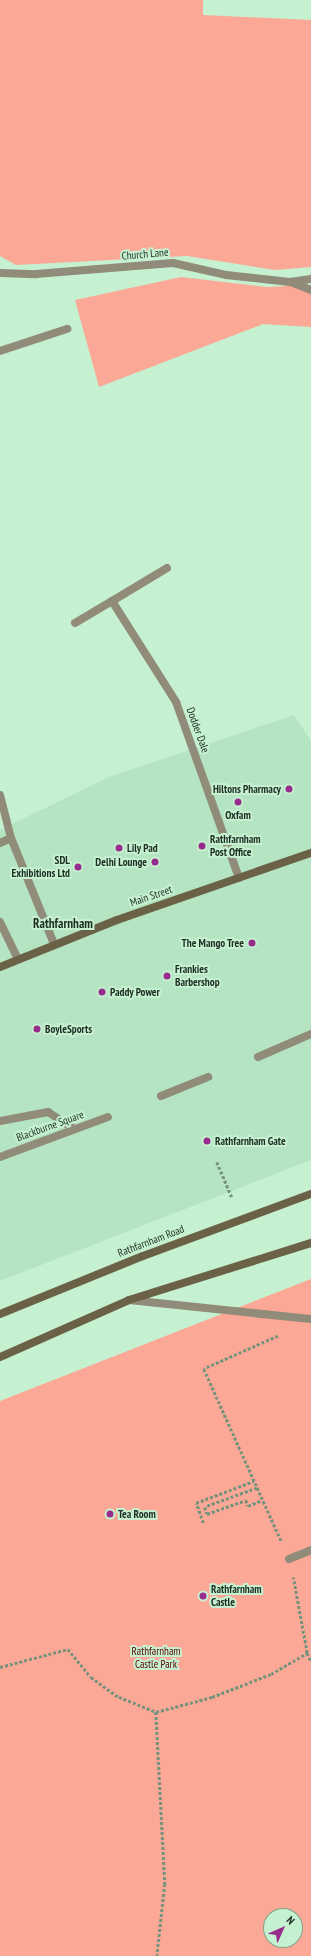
<!DOCTYPE html>
<style>
body{margin:0}
#map{position:relative;width:311px;height:1956px;overflow:hidden;background:#c6f1d1;font-family:"PT Sans Narrow",sans-serif}
div>[style]{position:absolute}
[style*='--x']{left:calc(var(--x)*1px);top:calc(var(--y)*1px);width:calc(var(--w)*1px);rotate:calc(var(--a)*1deg)}
.built>*{inset:0;background:#b4e4c1}
.green>*{inset:0;background:#fca896}
.path>*{height:2.5px;margin-top:-1.25px;transform-origin:0;background:repeating-linear-gradient(90deg,#75937c 0 3px,transparent 0 5px)}
.lane>*{height:8px;margin:-4px;padding:0 4px;transform-origin:4px;border-radius:4px;background:#918b79}
.street>*{height:8px;margin:-4px;padding:0 4px;transform-origin:4px;border-radius:4px;background:#918b79}
.secondary>*{height:8px;margin:-4px;padding:0 4px;transform-origin:4px;border-radius:4px;background:#6a6146}
.dots>*{width:11px;height:11px;translate:-50% -50%;box-sizing:border-box;border:2px solid #c6f1d1;border-radius:50%}
span{translate:-50% -50%;white-space:nowrap;text-align:center;line-height:1.15;-webkit-text-stroke:4px #c6f1d1;paint-order:stroke}
.street-label{font-size:11px;color:#1e2e22}
.poi-label{font-size:11px;color:#1e2e22;font-weight:700}
.right{translate:-100% -50%;text-align:right}
.left{translate:0 -50%;text-align:left}
.park-label{font-size:11px;color:#560600}
.quarter-label{font-size:13px;color:#1e2e22;font-weight:700}
.north{position:absolute;left:263px;top:1908px;width:40px;height:40px;box-sizing:border-box;background:#c6f1d1;border:1px solid #83a38b;border-radius:50%;rotate:45deg;font-size:11px;font-weight:700;line-height:16px;text-align:center;color:#1e2e22}
.north::after{content:'';display:block;margin:auto;width:14px;height:18px;background:#982c8c;clip-path:polygon(50% 0,100% 100%,50% 72%,0 100%)}
</style>
<div id="map">
<div class="built">
<div style="clip-path:polygon(294px 715px,311px 741px,311px 1160px,0 1281px,0 830px,111px 776px)"></div>
</div>
<div class="green">
<div style="clip-path:polygon(0 0,203px 0,203px 15px,311px 20px,311px 267px,275px 270px,187px 256px,16px 265px,0 256px)"></div>
<div style="clip-path:polygon(181px 277px,267px 287px,311px 285px,311px 327px,263px 324px,99px 387px,75px 300px)"></div>
<div style="clip-path:polygon(evenodd,311px 1279px,311px 1956px,0 1956px,0 1401px,311px 1279px,271px 1916px,295px 1916px,295px 1940px,271px 1940px,271px 1916px)"></div>
</div>
<div class="path">
<div style="--x:217;--y:1162;--w:38;--a:67"></div>
<div style="--x:278;--y:1336;--w:81;--a:156"></div>
<div style="--x:204;--y:1369;--w:188;--a:65.8"></div>
<div style="--x:257;--y:1488;--w:55;--a:159.9"></div>
<div style="--x:205;--y:1507;--w:7;--a:74"></div>
<div style="--x:207;--y:1514;--w:41;--a:-19.7"></div>
<div style="--x:246;--y:1500;--w:6;--a:72"></div>
<div style="--x:248;--y:1506;--w:15;--a:-23"></div>
<div style="--x:203;--y:1523;--w:21;--a:-109"></div>
<div style="--x:196;--y:1503;--w:62;--a:-20.8"></div>
<div style="--x:307;--y:1653;--w:9;--a:63"></div>
<div style="--x:0;--y:1667;--w:70;--a:-14.8"></div>
<div style="--x:68;--y:1649;--w:36;--a:51"></div>
<div style="--x:91;--y:1677;--w:34;--a:36"></div>
<div style="--x:119;--y:1697;--w:40;--a:22"></div>
<div style="--x:156;--y:1712;--w:58;--a:-15"></div>
<div style="--x:212;--y:1697;--w:63;--a:-21.3"></div>
<div style="--x:271;--y:1674;--w:42;--a:-30.3"></div>
<div style="--x:307;--y:1653;--w:77;--a:-100.4"></div>
<div style="--x:156;--y:1712;--w:172;--a:87"></div>
<div style="--x:165;--y:1884;--w:72;--a:96.3"></div>
</div>
<div class="lane">
<div style="--x:0;--y:795;--w:44;--a:75.7"></div>
<div style="--x:0;--y:843;--w:12;--a:-24"></div>
<div style="--x:11;--y:838;--w:114;--a:67.9"></div>
<div style="--x:0;--y:922;--w:41;--a:64.1"></div>
<div style="--x:258;--y:1057;--w:58;--a:-23.5"></div>
<div style="--x:161;--y:1096;--w:51;--a:-22"></div>
<div style="--x:0;--y:1121;--w:49;--a:-10.6"></div>
<div style="--x:48;--y:1112;--w:31;--a:33"></div>
<div style="--x:0;--y:1157;--w:115;--a:-20.3"></div>
<div style="--x:129;--y:1300;--w:183;--a:6"></div>
<div style="--x:289;--y:1559;--w:24;--a:-22"></div>
</div>
<div class="street">
<div style="--x:0;--y:273;--w:36;--a:2"></div>
<div style="--x:36;--y:274;--w:137;--a:-4.6"></div>
<div style="--x:173;--y:263;--w:54;--a:12.8"></div>
<div style="--x:226;--y:275;--w:64;--a:6.2"></div>
<div style="--x:290;--y:282;--w:21;--a:-8"></div>
<div style="--x:291;--y:282;--w:22;--a:22"></div>
<div style="--x:0;--y:351;--w:71;--a:-18.2"></div>
<div style="--x:167;--y:568;--w:64;--a:149"></div>
<div style="--x:112;--y:601;--w:120;--a:57.6"></div>
<div style="--x:176;--y:702;--w:187;--a:70.3"></div>
<div style="--x:75;--y:623;--w:43;--a:-30.7"></div>
</div>
<div class="secondary">
<div style="--x:0;--y:967;--w:126;--a:-21.9"></div>
<div style="--x:117;--y:920;--w:205;--a:-19.1"></div>
<div style="--x:0;--y:1314;--w:154;--a:-22.1"></div>
<div style="--x:143;--y:1256;--w:179;--a:-20.3"></div>
<div style="--x:0;--y:1357;--w:141;--a:-23.8"></div>
<div style="--x:129;--y:1300;--w:191;--a:-17.4"></div>
</div>
<div class="dots">
<div style="left:289px;top:789px;background:#982c8c"></div>
<div style="left:238px;top:802px;background:#982c8c"></div>
<div style="left:202px;top:846px;background:#982c8c"></div>
<div style="left:119px;top:848px;background:#982c8c"></div>
<div style="left:155px;top:862px;background:#982c8c"></div>
<div style="left:78px;top:867px;background:#982c8c"></div>
<div style="left:252px;top:943px;background:#982c8c"></div>
<div style="left:167px;top:976px;background:#982c8c"></div>
<div style="left:102px;top:992px;background:#982c8c"></div>
<div style="left:37px;top:1029px;background:#982c8c"></div>
<div style="left:207px;top:1141px;background:#982c8c"></div>
<div style="left:110px;top:1514px;background:#982c8c"></div>
<div style="left:203px;top:1596px;background:#982c8c"></div>
</div>
<div class="street-label">
<span style="left:145px;top:254px;rotate:-5deg">Church Lane</span>
<span style="left:198px;top:730px;rotate:70deg">Dodder Dale</span>
<span style="left:151px;top:896px;rotate:-19deg">Main Street</span>
<span style="left:50px;top:1126px;rotate:-20deg">Blackburne Square</span>
<span style="left:151px;top:1241px;rotate:-21deg">Rathfarnham Road</span>
</div>
<div class="poi-label">
<span class="right" style="left:281px;top:789px">Hiltons Pharmacy</span>
<span style="left:238px;top:815px">Oxfam</span>
<span class="left" style="left:210px;top:846px">Rathfarnham<br>Post Office</span>
<span class="left" style="left:127px;top:848px">Lily Pad</span>
<span class="right" style="left:70px;top:867px">SDL<br>Exhibitions Ltd</span>
<span class="right" style="left:147px;top:862px">Delhi Lounge</span>
<span class="right" style="left:244px;top:943px">The Mango Tree</span>
<span class="left" style="left:175px;top:976px">Frankies<br>Barbershop</span>
<span class="left" style="left:110px;top:992px">Paddy Power</span>
<span class="left" style="left:45px;top:1029px">BoyleSports</span>
<span class="left" style="left:215px;top:1141px">Rathfarnham Gate</span>
<span class="left" style="left:118px;top:1514px">Tea Room</span>
<span class="left" style="left:211px;top:1596px">Rathfarnham<br>Castle</span>
</div>
<div class="park-label">
<span style="left:156px;top:1658px">Rathfarnham<br>Castle Park</span>
</div>
<div class="quarter-label">
<span style="left:63px;top:924px">Rathfarnham</span>
</div>
<div class="north">N</div>
</div>
